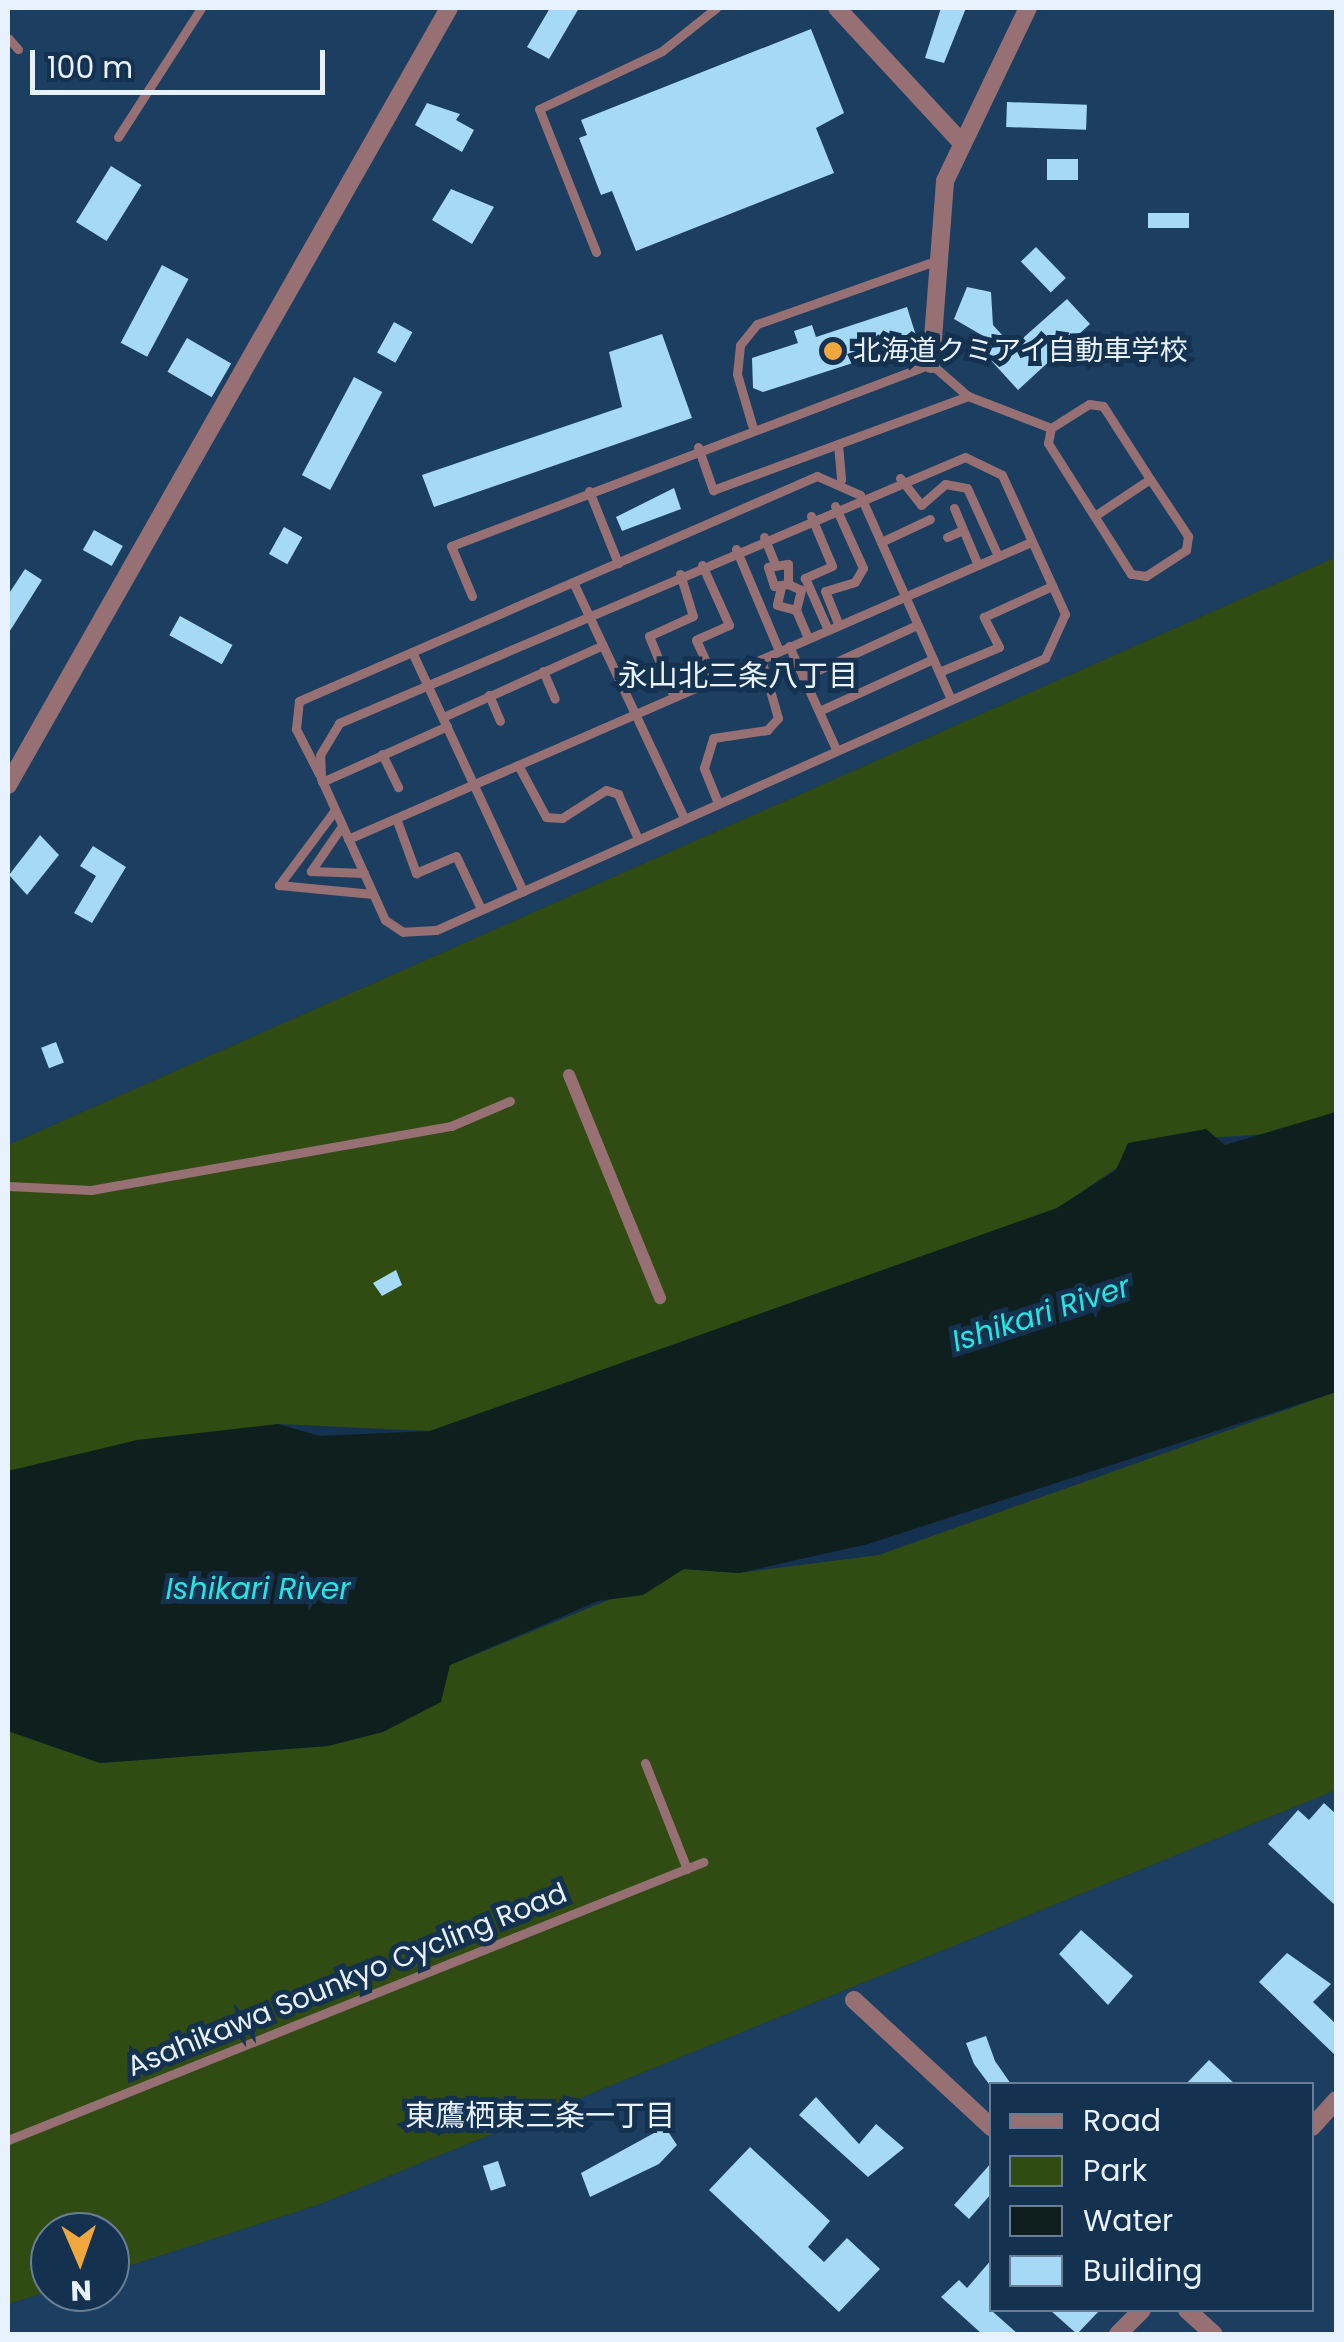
<!DOCTYPE html>
<meta charset="utf-8">
<style>
body{margin:0}
#map{position:relative;width:1344px;height:2342px;overflow:hidden;background:#143150;font-family:Poppins,"Noto Sans JP",sans-serif}
div>[style]{position:absolute}
[style*='--x']{left:calc(var(--x)*1px);top:calc(var(--y)*1px);width:calc(var(--w)*1px);rotate:calc(var(--a)*1deg)}
.built>*{inset:0;background:#1b3e61}
.green>*{inset:0;background:#304c13}
.water>*{inset:0;background:#0f1f1e}
.building>*{inset:0;background:#a5d9f5;transform-origin:0 0}
.service>*{height:9px;margin:-4.5px;padding:0 4.5px;transform-origin:4.5px;border-radius:4.5px;background:#977074}
.pedestrian>*{height:12px;margin:-6px;padding:0 6px;transform-origin:6px;border-radius:6px;background:#977074}
.minor>*{height:18px;margin:-9px;padding:0 9px;transform-origin:9px;border-radius:9px;background:#977074}
.dots>*{width:28px;height:28px;translate:-50% -50%;box-sizing:border-box;border:5px solid #143150;border-radius:50%}
span{translate:-50% -50%;white-space:nowrap;text-align:center;line-height:1.15;-webkit-text-stroke:10px #143150;paint-order:stroke}
.poi-label{font-size:28px;color:#e7f2fe}
.left{translate:0 -50%;text-align:left}
.street-label{font-size:28px;color:#e7f2fe}
.neighbourhood-label{font-size:30px;color:#e7f2fe}
.water-label{font-size:30px;color:#24e6e1;font-style:italic}
.frame{position:absolute;inset:0;border:10px solid #e7f2fe;pointer-events:none}
.legend{position:absolute;left:989px;top:2082px;width:325px;height:230px;box-sizing:border-box;background:#143150;border:2px solid #687e96;margin:0;padding:12px 18px;list-style:none;font-size:30px;color:#e7f2fe}
.legend li{display:flex;align-items:center;gap:20px;height:50px}
.legend b{width:50px;border:2px solid #687e96}
.north{position:absolute;left:30px;top:2212px;width:100px;height:100px;box-sizing:border-box;background:#143150;border:2px solid #687e96;border-radius:50%;rotate:178deg;font-size:28px;font-weight:700;line-height:40px;text-align:center;color:#e7f2fe}
.north::after{content:'';display:block;margin:auto;width:35px;height:45px;background:#f0a73e;clip-path:polygon(50% 0,100% 100%,50% 72%,0 100%)}
.scale{position:absolute;left:30px;top:50px;width:295px;height:45px;box-sizing:border-box;border:5px solid #e7f2fe;border-top:0;padding-left:12px;font-size:30px;line-height:35px;white-space:nowrap;color:#e7f2fe;-webkit-text-stroke:8px #143150;paint-order:stroke}
</style>
<div id="map">
<div class="built">
<div style="clip-path:polygon(8px 8px,1336px 8px,1336px 557px,8px 1145px)"></div>
<div style="clip-path:polygon(evenodd,1336px 1790px,1336px 2334px,8px 2334px,8px 2304px,50px 2291px,110px 2292px,110px 2272px,318px 2205px,1336px 1790px,992px 2084px,1312px 2084px,1312px 2310px,992px 2310px,992px 2084px)"></div>
</div>
<div class="green">
<div style="clip-path:polygon(1336px 557px,1336px 1111px,1284px 1133px,1156px 1141px,1058px 1208px,430px 1431px,278px 1424px,8px 1472px,8px 1145px)"></div>
<div style="clip-path:polygon(1336px 1392px,1336px 1790px,318px 2205px,110px 2272px,110px 2232px,50px 2232px,50px 2291px,8px 2304px,8px 1731px,100px 1763px,328px 1746px,450px 1665px,684px 1569px,739px 1573px,879px 1555px)"></div>
</div>
<div class="water">
<div style="clip-path:polygon(1336px 1112px,1336px 1392px,868px 1544px,739px 1573px,684px 1569px,643px 1595px,598px 1601px,450px 1665px,441px 1702px,383px 1732px,328px 1746px,100px 1763px,8px 1731px,8px 1471px,137px 1440px,278px 1424px,320px 1436px,430px 1431px,1057px 1208px,1116px 1170px,1128px 1143px,1206px 1129px,1225px 1145px)"></div>
</div>
<div class="building">
<div style="clip-path:polygon(550px 8px,579px 8px,549px 59px,527px 47px)"></div>
<div style="clip-path:polygon(941px 8px,966px 8px,944px 63px,925px 58px)"></div>
<div style="clip-path:polygon(811px 29px,844px 113px,816px 128px,834px 173px,636px 251px,612px 191px,601px 195px,579px 138px,587px 135px,581px 120px)"></div>
<div style="left:1007px;top:102px;width:80px;height:25px;rotate:2deg"></div>
<div style="clip-path:polygon(427px 103px,460px 114px,456px 120px,474px 130px,462px 152px,415px 125px)"></div>
<div style="left:1047px;top:159px;width:31px;height:21px"></div>
<div style="left:111px;top:166px;width:36px;height:66px;rotate:32deg"></div>
<div style="clip-path:polygon(451px 189px,494px 207px,472px 244px,432px 220px)"></div>
<div style="left:1148px;top:213px;width:41px;height:15px"></div>
<div style="left:1036px;top:247px;width:43px;height:21px;rotate:46deg"></div>
<div style="left:162px;top:265px;width:30px;height:88px;rotate:28deg"></div>
<div style="clip-path:polygon(967px 287px,991px 292px,993px 325px,1013px 347px,1067px 299px,1090px 324px,1018px 390px,976px 344px,985px 337px,954px 319px)"></div>
<div style="clip-path:polygon(907px 307px,918px 342px,763px 392px,753px 388px,752px 358px,798px 343px,794px 331px,812px 325px,816px 337px)"></div>
<div style="left:394px;top:322px;width:21px;height:35px;rotate:29deg"></div>
<div style="clip-path:polygon(662px 334px,692px 418px,434px 507px,422px 475px,622px 407px,609px 352px)"></div>
<div style="left:187px;top:338px;width:51px;height:39px;rotate:30deg"></div>
<div style="left:354px;top:377px;width:32px;height:111px;rotate:28deg"></div>
<div style="clip-path:polygon(674px 488px,681px 509px,622px 531px,616px 517px)"></div>
<div style="left:284px;top:527px;width:21px;height:31px;rotate:29deg"></div>
<div style="left:94px;top:530px;width:33px;height:23px;rotate:29deg"></div>
<div style="clip-path:polygon(25px 569px,42px 580px,8px 634px,8px 595px)"></div>
<div style="left:180px;top:616px;width:60px;height:22px;rotate:29deg"></div>
<div style="clip-path:polygon(40px 835px,59px 855px,27px 895px,9px 875px)"></div>
<div style="clip-path:polygon(93px 846px,126px 867px,92px 923px,74px 913px,96px 876px,80px 866px)"></div>
<div style="left:56px;top:1042px;width:22px;height:16px;rotate:69deg"></div>
<div style="clip-path:polygon(396px 1270px,402px 1285px,382px 1296px,373px 1283px)"></div>
<div style="clip-path:polygon(1324px 1803px,1336px 1814px,1336px 1906px,1268px 1844px,1298px 1810px,1309px 1820px)"></div>
<div style="clip-path:polygon(1081px 1930px,1133px 1976px,1108px 2005px,1059px 1954px)"></div>
<div style="clip-path:polygon(1287px 1953px,1331px 1984px,1313px 2002px,1336px 2024px,1336px 2056px,1259px 1982px)"></div>
<div style="clip-path:polygon(986px 2036px,995px 2061px,1011px 2084px,992px 2088px,974px 2064px,966px 2043px)"></div>
<div style="clip-path:polygon(1209px 2060px,1235px 2084px,1186px 2084px)"></div>
<div style="clip-path:polygon(816px 2097px,859px 2144px,876px 2124px,904px 2148px,868px 2177px,799px 2115px)"></div>
<div style="clip-path:polygon(665px 2127px,677px 2145px,659px 2164px,590px 2197px,581px 2173px)"></div>
<div style="clip-path:polygon(750px 2147px,830px 2221px,808px 2247px,824px 2262px,847px 2238px,880px 2269px,839px 2312px,709px 2190px)"></div>
<div style="left:498px;top:2161px;width:26px;height:16px;rotate:72deg"></div>
<div style="clip-path:polygon(992px 2162px,992px 2193px,969px 2219px,954px 2205px)"></div>
<div style="clip-path:polygon(992px 2259px,992px 2311px,1018px 2334px,982px 2334px,941px 2297px,959px 2280px,967px 2288px)"></div>
<div style="clip-path:polygon(1050px 2310px,1100px 2310px,1077px 2334px)"></div>
</div>
<div class="service">
<div style="--x:8;--y:38;--w:15;--a:48"></div>
<div style="--x:118;--y:137;--w:153;--a:-57.2"></div>
<div style="--x:596;--y:252;--w:154;--a:-111.7"></div>
<div style="--x:539;--y:109;--w:136;--a:-25.2"></div>
<div style="--x:662;--y:51;--w:69;--a:-38.5"></div>
<div style="--x:752;--y:425;--w:53;--a:-106.4"></div>
<div style="--x:737;--y:374;--w:29;--a:-84"></div>
<div style="--x:740;--y:345;--w:27;--a:-51"></div>
<div style="--x:757;--y:324;--w:192;--a:-19.5"></div>
<div style="--x:838;--y:444;--w:36;--a:85"></div>
<div style="--x:698;--y:447;--w:46;--a:70.8"></div>
<div style="--x:713;--y:490;--w:272;--a:-20.2"></div>
<div style="--x:965;--y:457;--w:41;--a:25.9"></div>
<div style="--x:1002;--y:475;--w:153;--a:65.6"></div>
<div style="--x:1065;--y:614;--w:48;--a:114.4"></div>
<div style="--x:1045;--y:658;--w:667;--a:155.93"></div>
<div style="--x:436;--y:930;--w:33;--a:177"></div>
<div style="--x:403;--y:932;--w:22;--a:-146"></div>
<div style="--x:385;--y:920;--w:156;--a:-114.3"></div>
<div style="--x:321;--y:778;--w:23;--a:-92"></div>
<div style="--x:320;--y:755;--w:37;--a:-59"></div>
<div style="--x:339;--y:723;--w:680;--a:-23.02"></div>
<div style="--x:900;--y:478;--w:34;--a:52"></div>
<div style="--x:921;--y:505;--w:32;--a:-41"></div>
<div style="--x:945;--y:484;--w:22;--a:10"></div>
<div style="--x:967;--y:488;--w:75;--a:65.5"></div>
<div style="--x:589;--y:491;--w:78;--a:68.1"></div>
<div style="--x:835;--y:506;--w:68;--a:65.7"></div>
<div style="--x:863;--y:568;--w:16;--a:120"></div>
<div style="--x:855;--y:582;--w:31;--a:163"></div>
<div style="--x:825;--y:591;--w:37;--a:68"></div>
<div style="--x:954;--y:508;--w:62;--a:67.2"></div>
<div style="--x:1096;--y:515;--w:65;--a:-33.7"></div>
<div style="--x:1150;--y:479;--w:69;--a:56.3"></div>
<div style="--x:1188;--y:536;--w:14;--a:98"></div>
<div style="--x:1186;--y:550;--w:48;--a:147"></div>
<div style="--x:1146;--y:576;--w:15;--a:-172"></div>
<div style="--x:1131;--y:574;--w:155;--a:-122.4"></div>
<div style="--x:1048;--y:443;--w:15;--a:-79"></div>
<div style="--x:1051;--y:428;--w:45;--a:-32.3"></div>
<div style="--x:1089;--y:404;--w:14;--a:8"></div>
<div style="--x:1103;--y:406;--w:87;--a:57.2"></div>
<div style="--x:811;--y:516;--w:54;--a:67.2"></div>
<div style="--x:832;--y:566;--w:30;--a:156"></div>
<div style="--x:805;--y:578;--w:57;--a:66.1"></div>
<div style="--x:764;--y:537;--w:27;--a:68"></div>
<div style="--x:947;--y:537;--w:17;--a:-24"></div>
<div style="--x:881;--y:542;--w:54;--a:-25.1"></div>
<div style="--x:736;--y:549;--w:111;--a:67.1"></div>
<div style="--x:702;--y:565;--w:66;--a:65.8"></div>
<div style="--x:729;--y:625;--w:36;--a:156"></div>
<div style="--x:696;--y:640;--w:43;--a:65.2"></div>
<div style="--x:573;--y:582;--w:261;--a:64.8"></div>
<div style="--x:781;--y:587;--w:18;--a:103"></div>
<div style="--x:777;--y:605;--w:20;--a:15"></div>
<div style="--x:796;--y:610;--w:21;--a:-76"></div>
<div style="--x:801;--y:590;--w:14;--a:-155"></div>
<div style="--x:788;--y:584;--w:14;--a:172"></div>
<div style="--x:774;--y:586;--w:20;--a:-108"></div>
<div style="--x:768;--y:567;--w:20;--a:-9"></div>
<div style="--x:788;--y:564;--w:20;--a:90"></div>
<div style="--x:472;--y:596;--w:54;--a:-112.8"></div>
<div style="--x:451;--y:546;--w:513;--a:-20.77"></div>
<div style="--x:931;--y:364;--w:49;--a:40.9"></div>
<div style="--x:968;--y:396;--w:89;--a:21.1"></div>
<div style="--x:796;--y:610;--w:30;--a:67"></div>
<div style="--x:789;--y:646;--w:113;--a:65.5"></div>
<div style="--x:412;--y:652;--w:264;--a:65.1"></div>
<div style="--x:543;--y:671;--w:30;--a:67"></div>
<div style="--x:939;--y:672;--w:65;--a:-22.6"></div>
<div style="--x:999;--y:647;--w:34;--a:-117"></div>
<div style="--x:984;--y:617;--w:75;--a:-24.5"></div>
<div style="--x:803;--y:677;--w:125;--a:-24.5"></div>
<div style="--x:489;--y:695;--w:28;--a:67"></div>
<div style="--x:674;--y:697;--w:66;--a:-112.3"></div>
<div style="--x:649;--y:636;--w:48;--a:-24.4"></div>
<div style="--x:693;--y:616;--w:44;--a:-107.2"></div>
<div style="--x:819;--y:711;--w:125;--a:-24.5"></div>
<div style="--x:443;--y:717;--w:175;--a:-24.2"></div>
<div style="--x:382;--y:754;--w:37;--a:64"></div>
<div style="--x:518;--y:765;--w:59;--a:61.7"></div>
<div style="--x:546;--y:817;--w:16;--a:4"></div>
<div style="--x:562;--y:818;--w:52;--a:-32.5"></div>
<div style="--x:606;--y:790;--w:13;--a:18"></div>
<div style="--x:618;--y:794;--w:49;--a:66"></div>
<div style="--x:319;--y:774;--w:51;--a:-117.1"></div>
<div style="--x:296;--y:729;--w:28;--a:-84"></div>
<div style="--x:299;--y:701;--w:565;--a:-23.48"></div>
<div style="--x:817;--y:476;--w:47;--a:23.8"></div>
<div style="--x:860;--y:495;--w:223;--a:66"></div>
<div style="--x:322;--y:782;--w:137;--a:-24.1"></div>
<div style="--x:718;--y:803;--w:38;--a:-112"></div>
<div style="--x:704;--y:768;--w:31;--a:-73"></div>
<div style="--x:713;--y:738;--w:55;--a:-8.4"></div>
<div style="--x:767;--y:730;--w:16;--a:-47"></div>
<div style="--x:778;--y:718;--w:61;--a:-106.1"></div>
<div style="--x:335;--y:810;--w:94;--a:126.7"></div>
<div style="--x:279;--y:885;--w:94;--a:5.5"></div>
<div style="--x:396;--y:818;--w:59;--a:70"></div>
<div style="--x:416;--y:873;--w:43;--a:-23"></div>
<div style="--x:456;--y:856;--w:59;--a:64.7"></div>
<div style="--x:342;--y:826;--w:55;--a:124.6"></div>
<div style="--x:311;--y:871;--w:53;--a:2.2"></div>
<div style="--x:348;--y:839;--w:745;--a:-23.5"></div>
<div style="--x:8;--y:1186;--w:83;--a:2.8"></div>
<div style="--x:91;--y:1190;--w:366;--a:-10.1"></div>
<div style="--x:451;--y:1126;--w:64;--a:-23"></div>
<div style="--x:645;--y:1763;--w:114;--a:68.4"></div>
<div style="--x:8;--y:2140;--w:749;--a:-21.8"></div>
</div>
<div class="pedestrian">
<div style="--x:569;--y:1075;--w:241;--a:67.8"></div>
</div>
<div class="minor">
<div style="--x:837;--y:8;--w:183;--a:47.2"></div>
<div style="--x:931;--y:364;--w:184;--a:-85.6"></div>
<div style="--x:945;--y:181;--w:192;--a:-64.4"></div>
<div style="--x:8;--y:785;--w:893;--a:-60.42"></div>
<div style="--x:854;--y:2000;--w:188;--a:42.8"></div>
<div style="--x:1312;--y:2127;--w:36;--a:-48"></div>
<div style="--x:1187;--y:2310;--w:36;--a:42"></div>
<div style="--x:1118;--y:2334;--w:34;--a:-45"></div>
</div>
<div class="dots">
<div style="left:833px;top:351px;background:#f0a73e"></div>
</div>
<div class="poi-label">
<span class="left" style="left:853px;top:351px">北海道クミアイ自動車学校</span>
</div>
<div class="street-label">
<span style="left:347px;top:1980px;rotate:-22deg">Asahikawa Sounkyo Cycling Road</span>
</div>
<div class="neighbourhood-label">
<span style="left:738px;top:676px">永山北三条八丁目</span>
<span style="left:540px;top:2116px">東鷹栖東三条一丁目</span>
</div>
<div class="water-label">
<span style="left:1041px;top:1314px;rotate:-18deg">Ishikari River</span>
<span style="left:258px;top:1589px">Ishikari River</span>
</div>
<div class="frame"></div>
<ul class="legend">
<li><b style="height:12px;background:#977074"></b>Road</li>
<li><b style="height:28px;background:#304c13"></b>Park</li>
<li><b style="height:28px;background:#0f1f1e"></b>Water</li>
<li><b style="height:28px;background:#a5d9f5"></b>Building</li>
</ul>
<div class="north">N</div>
<div class="scale">100 m</div>
</div>
